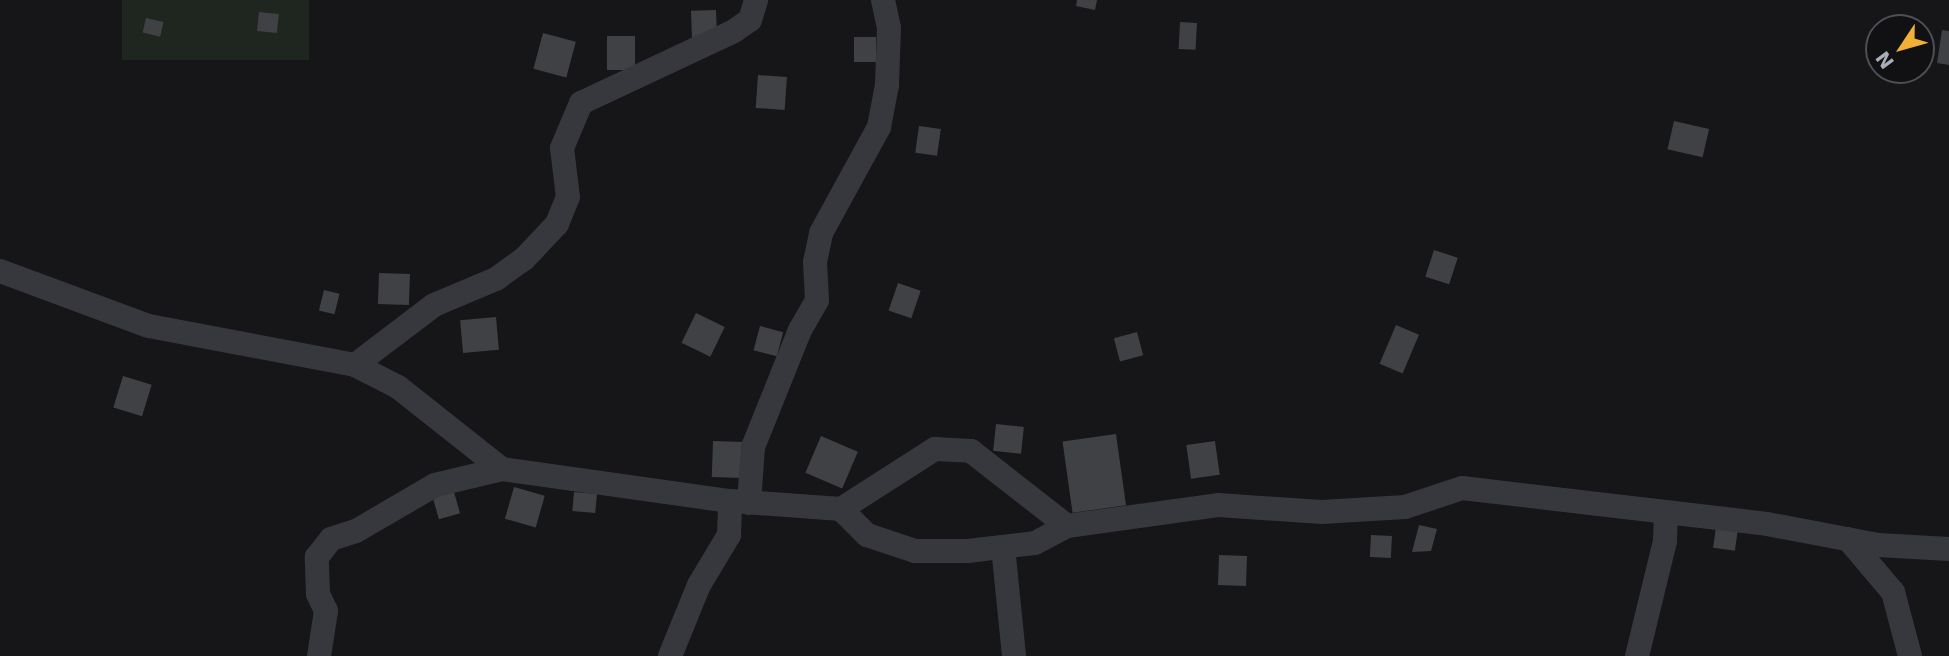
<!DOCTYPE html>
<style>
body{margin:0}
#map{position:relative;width:1949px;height:656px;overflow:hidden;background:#161618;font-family:"DejaVu Sans",sans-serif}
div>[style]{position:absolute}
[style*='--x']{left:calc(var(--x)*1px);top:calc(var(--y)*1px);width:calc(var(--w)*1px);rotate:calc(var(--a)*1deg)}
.green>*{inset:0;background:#1e261f;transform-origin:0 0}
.building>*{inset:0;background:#404145;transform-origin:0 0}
.minor>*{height:24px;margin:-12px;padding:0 12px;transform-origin:12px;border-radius:12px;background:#37383d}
span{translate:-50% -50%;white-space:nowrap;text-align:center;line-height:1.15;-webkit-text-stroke:6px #111113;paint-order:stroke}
.north{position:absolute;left:1865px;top:14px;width:70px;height:70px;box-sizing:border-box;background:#111113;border:2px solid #4d4f55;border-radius:50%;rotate:234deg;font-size:19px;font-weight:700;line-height:28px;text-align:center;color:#a8adb8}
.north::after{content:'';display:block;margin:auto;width:24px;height:32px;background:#f2b134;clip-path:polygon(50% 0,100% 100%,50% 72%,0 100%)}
</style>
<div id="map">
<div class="green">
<div style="left:122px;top:0;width:187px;height:60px"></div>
</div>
<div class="building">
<div style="clip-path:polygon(1077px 0,1097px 0,1095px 10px,1076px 6px)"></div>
<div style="left:716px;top:10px;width:27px;height:25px;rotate:88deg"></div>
<div style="left:259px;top:12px;width:20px;height:19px;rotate:6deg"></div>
<div style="left:146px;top:18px;width:18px;height:15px;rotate:13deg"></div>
<div style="left:1180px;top:22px;width:17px;height:27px;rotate:3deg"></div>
<div style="clip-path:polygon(1942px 30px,1949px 31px,1949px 65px,1937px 63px)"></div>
<div style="left:543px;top:33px;width:34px;height:37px;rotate:15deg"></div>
<div style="left:607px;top:36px;width:28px;height:34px"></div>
<div style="left:854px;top:37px;width:22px;height:25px"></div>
<div style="left:758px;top:75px;width:29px;height:33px;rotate:4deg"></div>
<div style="left:1674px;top:121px;width:36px;height:29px;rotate:13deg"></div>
<div style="left:919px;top:126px;width:22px;height:27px;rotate:8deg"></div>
<div style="left:1434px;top:250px;width:25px;height:28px;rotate:18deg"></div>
<div style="left:379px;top:273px;width:31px;height:31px;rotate:2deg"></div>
<div style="left:898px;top:283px;width:24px;height:29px;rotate:19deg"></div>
<div style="left:324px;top:290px;width:16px;height:21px;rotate:14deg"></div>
<div style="left:696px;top:313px;width:32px;height:33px;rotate:26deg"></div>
<div style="left:496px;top:317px;width:33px;height:36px;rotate:85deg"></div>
<div style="left:1396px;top:325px;width:25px;height:42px;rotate:23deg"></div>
<div style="left:760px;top:326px;width:24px;height:25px;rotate:15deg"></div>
<div style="left:1137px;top:332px;width:24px;height:24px;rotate:75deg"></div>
<div style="left:123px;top:376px;width:30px;height:33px;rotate:17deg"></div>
<div style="left:996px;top:424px;width:28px;height:27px;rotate:6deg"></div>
<div style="left:1116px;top:434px;width:72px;height:54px;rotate:82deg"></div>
<div style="left:821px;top:436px;width:40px;height:40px;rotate:23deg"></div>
<div style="left:713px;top:441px;width:32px;height:36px;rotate:2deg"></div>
<div style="left:1215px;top:441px;width:34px;height:29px;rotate:82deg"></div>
<div style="left:514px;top:487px;width:32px;height:33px;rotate:16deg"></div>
<div style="left:454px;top:492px;width:22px;height:22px;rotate:74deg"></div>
<div style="left:574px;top:492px;width:23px;height:19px;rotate:5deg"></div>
<div style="clip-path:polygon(1419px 525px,1437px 529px,1431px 551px,1412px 552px)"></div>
<div style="left:1716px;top:527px;width:22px;height:21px;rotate:8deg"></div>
<div style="left:1371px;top:535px;width:21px;height:22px;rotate:3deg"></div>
<div style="left:1219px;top:555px;width:28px;height:30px;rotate:2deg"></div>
</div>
<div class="minor">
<div style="--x:0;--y:271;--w:159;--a:20.3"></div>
<div style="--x:149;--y:326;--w:210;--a:10.7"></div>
<div style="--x:355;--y:365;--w:48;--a:27.1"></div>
<div style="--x:398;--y:387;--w:132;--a:38.3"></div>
<div style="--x:502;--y:469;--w:230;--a:8"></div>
<div style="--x:730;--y:501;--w:111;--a:4.1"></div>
<div style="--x:841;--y:509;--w:112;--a:-32.6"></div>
<div style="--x:935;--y:449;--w:36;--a:3"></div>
<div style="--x:971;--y:451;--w:122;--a:38"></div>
<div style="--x:1067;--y:526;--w:152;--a:-7.9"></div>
<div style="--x:1218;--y:505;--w:104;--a:3.9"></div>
<div style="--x:1322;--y:512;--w:83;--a:-3.4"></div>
<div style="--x:1405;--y:507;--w:60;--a:-18.4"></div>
<div style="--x:1462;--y:488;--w:307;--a:6.7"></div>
<div style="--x:1767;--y:524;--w:113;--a:10.7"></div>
<div style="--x:1878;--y:545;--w:71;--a:3.2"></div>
<div style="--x:355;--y:365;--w:99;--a:-37.2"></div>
<div style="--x:434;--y:305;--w:67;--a:-22.8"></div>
<div style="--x:496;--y:279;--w:34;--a:-36"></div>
<div style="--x:524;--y:259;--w:48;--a:-46.7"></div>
<div style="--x:557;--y:224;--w:29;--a:-68"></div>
<div style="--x:568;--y:197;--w:49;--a:-97"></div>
<div style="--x:562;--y:148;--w:49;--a:-67.1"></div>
<div style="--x:581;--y:103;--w:169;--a:-25.2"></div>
<div style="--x:734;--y:31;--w:19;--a:-35"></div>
<div style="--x:750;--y:20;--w:21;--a:-73"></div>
<div style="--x:749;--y:503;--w:56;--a:-85.9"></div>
<div style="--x:753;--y:447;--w:126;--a:-68.1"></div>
<div style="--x:800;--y:330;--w:34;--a:-60"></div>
<div style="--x:817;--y:300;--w:38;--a:-93"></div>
<div style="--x:815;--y:262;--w:30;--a:-78"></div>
<div style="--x:821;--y:233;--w:121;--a:-61.3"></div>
<div style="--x:879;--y:127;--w:43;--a:-79.2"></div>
<div style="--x:887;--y:85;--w:57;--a:-88"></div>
<div style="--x:889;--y:28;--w:29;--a:-102"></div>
<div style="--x:841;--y:509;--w:37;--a:45"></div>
<div style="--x:867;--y:535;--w:51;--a:18.4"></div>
<div style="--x:915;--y:551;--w:53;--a:0"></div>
<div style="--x:968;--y:551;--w:67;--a:-6.8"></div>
<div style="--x:1035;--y:543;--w:36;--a:-28"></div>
<div style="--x:1848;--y:539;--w:70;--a:49.7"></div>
<div style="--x:1893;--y:592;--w:66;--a:75.1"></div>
<div style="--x:1003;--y:547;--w:110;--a:84.2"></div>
<div style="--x:319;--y:656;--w:46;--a:-81.2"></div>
<div style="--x:326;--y:611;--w:19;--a:-115"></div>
<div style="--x:318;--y:594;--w:37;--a:-92"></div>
<div style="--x:317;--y:557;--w:23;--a:-52"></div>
<div style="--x:331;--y:539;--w:26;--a:-18"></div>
<div style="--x:356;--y:531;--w:91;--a:-30.2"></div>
<div style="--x:435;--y:485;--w:69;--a:-13.4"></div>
<div style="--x:670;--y:656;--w:77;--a:-67.8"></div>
<div style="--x:699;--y:585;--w:58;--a:-59"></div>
<div style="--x:729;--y:535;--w:34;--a:-88"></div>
<div style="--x:1637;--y:656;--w:118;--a:-76.3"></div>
<div style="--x:1665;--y:541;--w:27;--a:-88"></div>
</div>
<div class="north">N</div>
</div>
